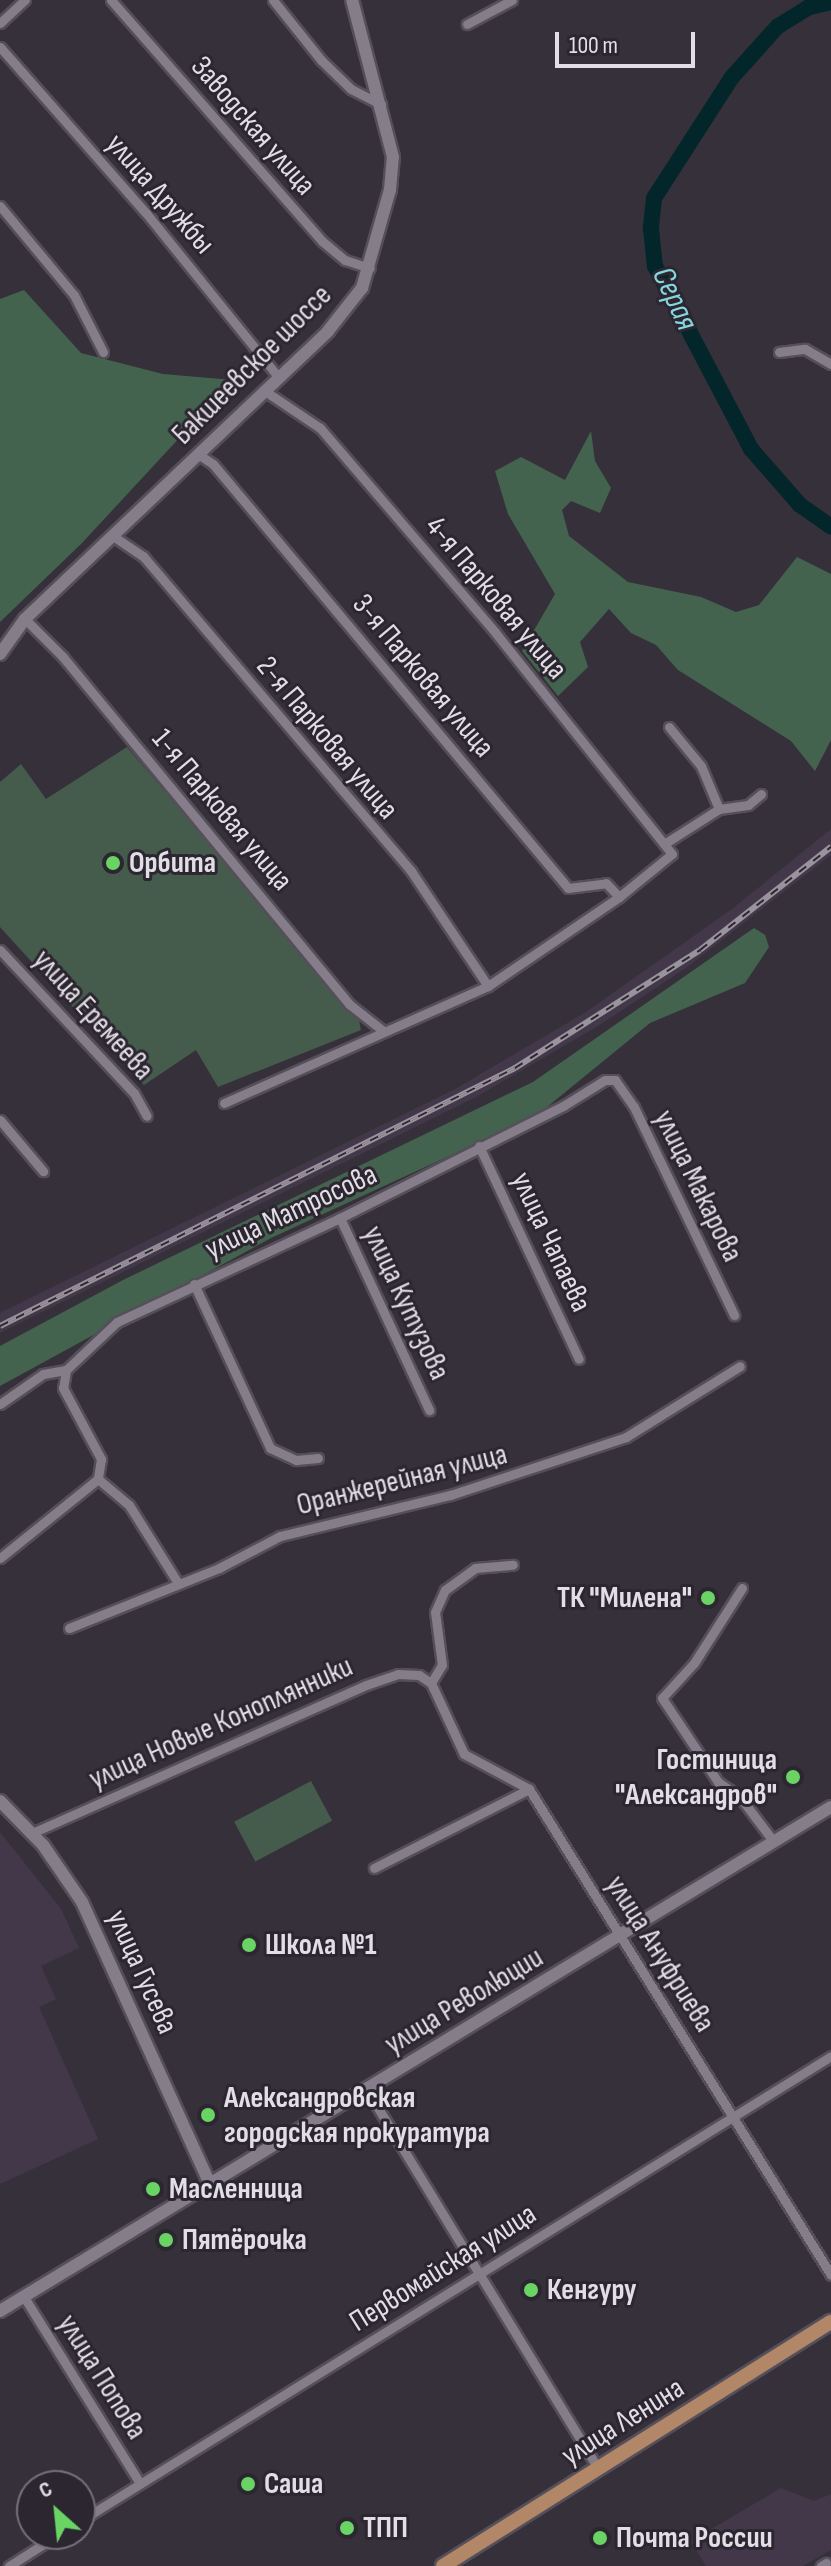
<!DOCTYPE html>
<meta charset="utf-8">
<style>
body{margin:0}
#map{position:relative;width:831px;height:2566px;overflow:hidden;background:#36303b;font-family:"Sofia Sans Condensed",sans-serif}
div>[style]{position:absolute}
[style*='--x']{left:calc(var(--x)*1px);top:calc(var(--y)*1px);width:calc(var(--w)*1px);rotate:calc(var(--a)*1deg)}
.built>*{inset:0;background:#423849}
.green>*{inset:0;background:#455c4c;transform-origin:0 0}
.forest>*{inset:0;background:#44634e}
.river>*{height:16px;margin:-8px;padding:0 8px;transform-origin:8px;border-radius:8px;background:#03262a}
.roads{filter:drop-shadow(2px 0 #554f59) drop-shadow(-2px 0 #554f59) drop-shadow(0 2px #554f59) drop-shadow(0 -2px #554f59)}
.street>*{height:9px;margin:-4.5px;padding:0 4.5px;transform-origin:4.5px;border-radius:4.5px;background:#857d8a}
.secondary>*{height:12px;margin:-6px;padding:0 6px;transform-origin:6px;border-radius:6px;background:#857d8a}
.primary>*{height:14px;margin:-7px;padding:0 7px;transform-origin:7px;border-radius:7px;background:#b28768}
.rail>*{height:6px;margin-top:-3px;transform-origin:0;background:repeating-linear-gradient(90deg,#2c2631 0 9px,#98939c 0 18px);box-sizing:border-box;border-block:2px solid #98939c}
.dots>*{width:22px;height:22px;translate:-50% -50%;box-sizing:border-box;border:4px solid #2c2631;border-radius:50%}
span{translate:-50% -50%;white-space:nowrap;text-align:center;line-height:1.15;-webkit-text-stroke:6px #2c2631;paint-order:stroke}
.street-label{font-size:30px;color:#e2dee5}
.poi-label{font-size:30px;color:#e2dee5;font-weight:700}
.left{translate:0 -50%;text-align:left}
.right{translate:-100% -50%;text-align:right}
.water-label{font-size:32px;color:#85d6df;font-style:italic}
.north{position:absolute;left:16px;top:2470px;width:80px;height:80px;box-sizing:border-box;background:#2c2631;border:2px solid #757079;border-radius:50%;rotate:333deg;font-size:22px;font-weight:700;line-height:32px;text-align:center;color:#e2dee5}
.north::after{content:'';display:block;margin:auto;width:28px;height:36px;background:#69d464;clip-path:polygon(50% 0,100% 100%,50% 72%,0 100%)}
.scale{position:absolute;left:555px;top:32px;width:140px;height:36px;box-sizing:border-box;border:4px solid #e2dee5;border-top:0;padding-left:10px;font-size:24px;line-height:28px;white-space:nowrap;color:#e2dee5;-webkit-text-stroke:6px #2c2631;paint-order:stroke}
</style>
<div id="map">
<div class="built">
<div style="clip-path:polygon(831px 829px,831px 855px,686px 968px,598px 1026px,478px 1096px,0 1333px,0 1313px,457px 1088px,586px 1012px,732px 909px)"></div>
<div style="clip-path:polygon(0 1832px,61px 1909px,79px 1948px,41px 1966px,56px 1999px,39px 2007px,98px 2139px,0 2184px)"></div>
<div style="clip-path:polygon(781px 2488px,814px 2501px,831px 2494px,831px 2550px,803px 2566px,706px 2566px,691px 2541px)"></div>
</div>
<div class="green">
<div style="clip-path:polygon(127px 747px,359px 1020px,361px 1030px,218px 1087px,196px 1050px,144px 1085px,0 927px,0 782px,21px 764px,46px 799px)"></div>
<div style="left:311px;top:1781px;width:45px;height:87px;rotate:62deg"></div>
</div>
<div class="forest">
<div style="clip-path:polygon(24px 290px,81px 353px,163px 374px,233px 380px,82px 543px,0 622px,0 299px)"></div>
<div style="clip-path:polygon(591px 431px,595px 461px,611px 488px,600px 513px,571px 501px,562px 510px,569px 536px,628px 582px,701px 597px,736px 612px,759px 605px,797px 557px,831px 574px,831px 740px,815px 771px,791px 741px,678px 670px,656px 645px,631px 633px,609px 609px,580px 642px,588px 667px,558px 696px,522px 651px,555px 594px,508px 514px,495px 471px,521px 457px,565px 480px)"></div>
<div style="clip-path:polygon(754px 928px,765px 935px,769px 947px,745px 983px,650px 1023px,536px 1116px,271px 1238px,0 1386px,0 1346px,123px 1280px,533px 1082px)"></div>
</div>
<div class="river">
<div style="--x:831;--y:2;--w:23;--a:167"></div>
<div style="--x:809;--y:7;--w:36;--a:148"></div>
<div style="--x:778;--y:26;--w:69;--a:132"></div>
<div style="--x:732;--y:77;--w:144;--a:122.8"></div>
<div style="--x:654;--y:198;--w:31;--a:96"></div>
<div style="--x:651;--y:229;--w:37;--a:84"></div>
<div style="--x:655;--y:266;--w:207;--a:62.3"></div>
<div style="--x:751;--y:449;--w:74;--a:48.8"></div>
<div style="--x:800;--y:505;--w:38;--a:35"></div>
</div>
<div class="roads">
<div class="street">
<div style="--x:111;--y:0;--w:320;--a:48.8"></div>
<div style="--x:322;--y:241;--w:30;--a:40"></div>
<div style="--x:345;--y:260;--w:26;--a:18"></div>
<div style="--x:273;--y:0;--w:77;--a:51.3"></div>
<div style="--x:321;--y:60;--w:42;--a:44"></div>
<div style="--x:351;--y:89;--w:34;--a:27"></div>
<div style="--x:0;--y:23;--w:34;--a:-43"></div>
<div style="--x:467;--y:24;--w:51;--a:-28.1"></div>
<div style="--x:0;--y:47;--w:221;--a:48.7"></div>
<div style="--x:146;--y:213;--w:212;--a:51.1"></div>
<div style="--x:0;--y:206;--w:116;--a:50.3"></div>
<div style="--x:74;--y:295;--w:64;--a:63"></div>
<div style="--x:779;--y:352;--w:26;--a:-7"></div>
<div style="--x:805;--y:349;--w:30;--a:30"></div>
<div style="--x:198;--y:454;--w:18;--a:34"></div>
<div style="--x:213;--y:464;--w:553;--a:50.06"></div>
<div style="--x:568;--y:888;--w:38;--a:-7"></div>
<div style="--x:606;--y:883;--w:19;--a:47"></div>
<div style="--x:113;--y:536;--w:36;--a:34"></div>
<div style="--x:143;--y:556;--w:414;--a:49.6"></div>
<div style="--x:411;--y:871;--w:138;--a:56.2"></div>
<div style="--x:25;--y:619;--w:54;--a:45"></div>
<div style="--x:63;--y:657;--w:450;--a:50.5"></div>
<div style="--x:349;--y:1004;--w:42;--a:38.2"></div>
<div style="--x:669;--y:727;--w:50;--a:50.6"></div>
<div style="--x:701;--y:766;--w:47;--a:67.3"></div>
<div style="--x:664;--y:844;--w:65;--a:-32.5"></div>
<div style="--x:719;--y:809;--w:29;--a:-8"></div>
<div style="--x:748;--y:805;--w:17;--a:-40"></div>
<div style="--x:0;--y:950;--w:196;--a:46.9"></div>
<div style="--x:134;--y:1093;--w:26;--a:61"></div>
<div style="--x:224;--y:1103;--w:289;--a:-23.9"></div>
<div style="--x:488;--y:986;--w:158;--a:-34.2"></div>
<div style="--x:619;--y:897;--w:68;--a:-39.1"></div>
<div style="--x:672;--y:854;--w:284;--a:-128.6"></div>
<div style="--x:495;--y:632;--w:269;--a:-130.6"></div>
<div style="--x:320;--y:428;--w:66;--a:-146.1"></div>
<div style="--x:0;--y:1120;--w:67;--a:49.9"></div>
<div style="--x:479;--y:1146;--w:235;--a:64.9"></div>
<div style="--x:340;--y:1218;--w:212;--a:65.1"></div>
<div style="--x:194;--y:1284;--w:181;--a:65.1"></div>
<div style="--x:270;--y:1448;--w:29;--a:25"></div>
<div style="--x:296;--y:1460;--w:22;--a:-5"></div>
<div style="--x:66;--y:1370;--w:18;--a:99"></div>
<div style="--x:63;--y:1388;--w:81;--a:61.8"></div>
<div style="--x:101;--y:1459;--w:20;--a:99"></div>
<div style="--x:98;--y:1479;--w:40;--a:40"></div>
<div style="--x:129;--y:1505;--w:92;--a:57.9"></div>
<div style="--x:0;--y:1404;--w:52;--a:-34.9"></div>
<div style="--x:43;--y:1374;--w:23;--a:-10"></div>
<div style="--x:66;--y:1370;--w:70;--a:-43.3"></div>
<div style="--x:117;--y:1322;--w:246;--a:-25"></div>
<div style="--x:340;--y:1218;--w:250;--a:-26.7"></div>
<div style="--x:563;--y:1106;--w:49;--a:-31.8"></div>
<div style="--x:605;--y:1080;--w:10;--a:0"></div>
<div style="--x:615;--y:1080;--w:33;--a:55"></div>
<div style="--x:634;--y:1107;--w:231;--a:64.3"></div>
<div style="--x:0;--y:1558;--w:126;--a:-38.9"></div>
<div style="--x:742;--y:1588;--w:89;--a:122.6"></div>
<div style="--x:694;--y:1663;--w:47;--a:132.4"></div>
<div style="--x:662;--y:1698;--w:101;--a:56.3"></div>
<div style="--x:718;--y:1782;--w:27;--a:34"></div>
<div style="--x:740;--y:1797;--w:56;--a:52.9"></div>
<div style="--x:69;--y:1628;--w:162;--a:-21.8"></div>
<div style="--x:219;--y:1568;--w:69;--a:-27.7"></div>
<div style="--x:280;--y:1536;--w:175;--a:-13.6"></div>
<div style="--x:450;--y:1495;--w:185;--a:-18.2"></div>
<div style="--x:626;--y:1437;--w:134;--a:-31.9"></div>
<div style="--x:431;--y:1683;--w:21;--a:-59"></div>
<div style="--x:442;--y:1665;--w:53;--a:-97.5"></div>
<div style="--x:435;--y:1612;--w:24;--a:-66"></div>
<div style="--x:445;--y:1590;--w:37;--a:-36"></div>
<div style="--x:475;--y:1568;--w:38;--a:-5"></div>
<div style="--x:32;--y:1833;--w:365;--a:-23.9"></div>
<div style="--x:366;--y:1685;--w:34;--a:-19"></div>
<div style="--x:398;--y:1674;--w:21;--a:3"></div>
<div style="--x:419;--y:1675;--w:14;--a:34"></div>
<div style="--x:431;--y:1683;--w:78;--a:65.1"></div>
<div style="--x:464;--y:1754;--w:74;--a:28.3"></div>
<div style="--x:529;--y:1789;--w:572;--a:58.14"></div>
<div style="--x:374;--y:1868;--w:174;--a:-27"></div>
<div style="--x:367;--y:2090;--w:443;--a:58.6"></div>
<div style="--x:24;--y:2297;--w:219;--a:58.1"></div>
<div style="--x:80;--y:2521;--w:883;--a:-31.76"></div>
<div style="--x:9;--y:2566;--w:59;--a:-32.6"></div>
<div style="--x:821;--y:2566;--w:6;--a:-31"></div>
</div>
<div class="secondary">
<div style="--x:0;--y:654;--w:43;--a:-54.5"></div>
<div style="--x:25;--y:619;--w:418;--a:-43.5"></div>
<div style="--x:328;--y:331;--w:55;--a:-51.7"></div>
<div style="--x:362;--y:288;--w:102;--a:-74.1"></div>
<div style="--x:390;--y:190;--w:33;--a:-85"></div>
<div style="--x:393;--y:157;--w:162;--a:-104.6"></div>
<div style="--x:0;--y:1801;--w:62;--a:45.7"></div>
<div style="--x:43;--y:1845;--w:69;--a:55.6"></div>
<div style="--x:82;--y:1902;--w:310;--a:65.6"></div>
<div style="--x:0;--y:2311;--w:972;--a:-31.24"></div>
</div>
<div class="primary">
<div style="--x:443;--y:2566;--w:458;--a:-32.2"></div>
</div>
</div>
<div class="rail">
<div style="--x:0;--y:1326;--w:576;--a:-26.61"></div>
<div style="--x:515;--y:1068;--w:219;--a:-32.5"></div>
<div style="--x:700;--y:950;--w:167;--a:-38.2"></div>
</div>
<div class="dots">
<div style="left:113px;top:863px;background:#69d464"></div>
<div style="left:708px;top:1598px;background:#69d464"></div>
<div style="left:793px;top:1777px;background:#69d464"></div>
<div style="left:249px;top:1945px;background:#69d464"></div>
<div style="left:208px;top:2115px;background:#69d464"></div>
<div style="left:153px;top:2189px;background:#69d464"></div>
<div style="left:166px;top:2240px;background:#69d464"></div>
<div style="left:531px;top:2290px;background:#69d464"></div>
<div style="left:248px;top:2484px;background:#69d464"></div>
<div style="left:347px;top:2528px;background:#69d464"></div>
<div style="left:600px;top:2538px;background:#69d464"></div>
</div>
<div class="street-label">
<span style="left:253px;top:126px;rotate:49deg">Заводская улица</span>
<span style="left:160px;top:194px;rotate:49deg">улица Дружбы</span>
<span style="left:252px;top:365px;rotate:-45deg">Бакшеевское шоссе</span>
<span style="left:496px;top:598px;rotate:50deg">4-я Парковая улица</span>
<span style="left:423px;top:676px;rotate:50deg">3-я Парковая улица</span>
<span style="left:327px;top:738px;rotate:50deg">2-я Парковая улица</span>
<span style="left:222px;top:810px;rotate:50deg">1-я Парковая улица</span>
<span style="left:93px;top:1015px;rotate:48deg">улица Еремеева</span>
<span style="left:698px;top:1186px;rotate:64deg">улица Макарова</span>
<span style="left:291px;top:1212px;rotate:-25deg">улица Матросова</span>
<span style="left:551px;top:1242px;rotate:65deg">улица Чапаева</span>
<span style="left:406px;top:1303px;rotate:65deg">улица Кутузова</span>
<span style="left:402px;top:1480px;rotate:-14deg">Оранжерейная улица</span>
<span style="left:221px;top:1723px;rotate:-24deg">улица Новые Коноплянники</span>
<span style="left:660px;top:1954px;rotate:58deg">улица Ануфриева</span>
<span style="left:142px;top:1972px;rotate:66deg">улица Гусева</span>
<span style="left:464px;top:2001px;rotate:-31deg">улица Революции</span>
<span style="left:443px;top:2268px;rotate:-32deg">Первомайская улица</span>
<span style="left:102px;top:2377px;rotate:58deg">улица Попова</span>
<span style="left:623px;top:2422px;rotate:-32deg">улица Ленина</span>
</div>
<div class="poi-label">
<span class="left" style="left:129px;top:863px">Орбита</span>
<span class="right" style="left:692px;top:1598px">ТК "Милена"</span>
<span class="right" style="left:777px;top:1777px">Гостиница<br>"Александров"</span>
<span class="left" style="left:265px;top:1945px">Школа №1</span>
<span class="left" style="left:224px;top:2115px">Александровская<br>городская прокуратура</span>
<span class="left" style="left:169px;top:2189px">Масленница</span>
<span class="left" style="left:182px;top:2240px">Пятёрочка</span>
<span class="left" style="left:547px;top:2290px">Кенгуру</span>
<span class="left" style="left:264px;top:2484px">Саша</span>
<span class="left" style="left:363px;top:2528px">ТПП</span>
<span class="left" style="left:616px;top:2538px">Почта России</span>
</div>
<div class="water-label">
<span style="left:674px;top:299px;rotate:65deg">Серая</span>
</div>
<div class="north">С</div>
<div class="scale">100 m</div>
</div>
